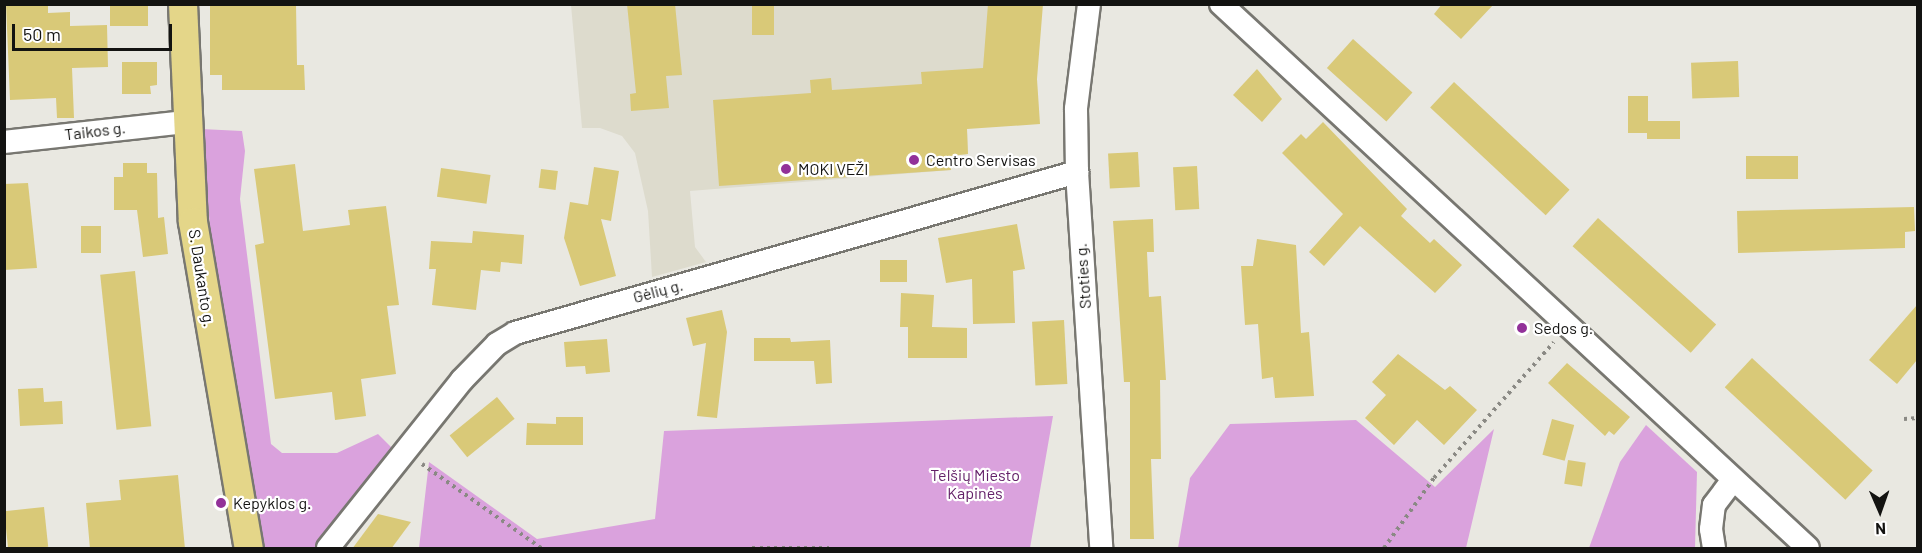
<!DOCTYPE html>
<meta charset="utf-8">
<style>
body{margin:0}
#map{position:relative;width:1922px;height:553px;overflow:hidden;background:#e9e8e1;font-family:Barlow,sans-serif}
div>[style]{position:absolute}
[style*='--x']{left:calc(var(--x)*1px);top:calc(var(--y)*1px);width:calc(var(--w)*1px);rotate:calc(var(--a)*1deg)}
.built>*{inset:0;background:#dddbcd}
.green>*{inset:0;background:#daa2dd}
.building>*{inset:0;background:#d9c978;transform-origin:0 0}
.path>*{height:4px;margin-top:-2px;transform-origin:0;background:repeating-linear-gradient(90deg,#8a8984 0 3px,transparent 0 7.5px)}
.roads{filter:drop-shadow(2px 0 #787771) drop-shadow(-2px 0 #787771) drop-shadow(0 2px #787771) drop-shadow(0 -2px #787771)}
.minor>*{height:22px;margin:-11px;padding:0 11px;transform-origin:11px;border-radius:11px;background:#fff}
.major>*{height:28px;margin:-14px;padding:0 14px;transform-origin:14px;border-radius:14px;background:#e4d689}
.dots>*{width:16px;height:16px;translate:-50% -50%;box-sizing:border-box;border:3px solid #fff;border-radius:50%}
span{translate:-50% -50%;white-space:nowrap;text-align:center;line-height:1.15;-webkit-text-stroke:4.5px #fff;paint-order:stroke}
.street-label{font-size:16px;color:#131311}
.poi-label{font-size:16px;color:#131311}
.left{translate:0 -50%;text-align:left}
.park-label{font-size:16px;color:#642169}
.frame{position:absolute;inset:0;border:6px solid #131311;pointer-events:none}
.north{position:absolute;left:1850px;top:481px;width:60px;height:60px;-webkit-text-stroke:4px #fff;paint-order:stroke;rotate:178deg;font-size:16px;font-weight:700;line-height:24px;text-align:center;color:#131311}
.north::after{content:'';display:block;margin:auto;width:21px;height:27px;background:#131311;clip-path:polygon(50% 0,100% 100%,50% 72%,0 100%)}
.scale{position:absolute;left:12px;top:24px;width:160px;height:27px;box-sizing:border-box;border:3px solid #131311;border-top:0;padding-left:8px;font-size:18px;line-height:21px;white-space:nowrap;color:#131311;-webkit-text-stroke:4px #fff;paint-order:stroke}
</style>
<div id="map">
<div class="built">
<div style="clip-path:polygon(571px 5px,1043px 5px,967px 129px,968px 154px,951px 156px,951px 170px,690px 191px,695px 247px,706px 262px,652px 277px,648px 211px,635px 153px,622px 136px,600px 128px,582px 128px)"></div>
</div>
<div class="green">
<div style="clip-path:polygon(201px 129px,242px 131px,245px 151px,240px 199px,271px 444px,282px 453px,337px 453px,378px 434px,396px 452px,320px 548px,265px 548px,212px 248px)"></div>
<div style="clip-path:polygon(1053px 416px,1030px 548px,419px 548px,429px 462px,537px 539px,655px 519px,664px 431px)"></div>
<div style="clip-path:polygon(1356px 420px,1435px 487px,1494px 429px,1466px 548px,1178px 548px,1190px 478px,1230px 424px)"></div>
<div style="clip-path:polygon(1646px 425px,1697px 472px,1695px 548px,1589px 548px,1620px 462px)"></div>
</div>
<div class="building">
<div style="clip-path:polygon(6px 4px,48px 4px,48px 13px,70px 12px,70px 26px,107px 25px,108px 67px,72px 68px,74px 118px,57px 118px,56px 98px,10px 100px)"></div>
<div style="left:110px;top:4px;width:38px;height:22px"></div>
<div style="clip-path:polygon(210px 4px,296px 4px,297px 65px,304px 65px,305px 90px,222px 90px,222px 75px,210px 75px)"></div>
<div style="clip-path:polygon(627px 4px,675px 4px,682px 75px,666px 76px,669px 108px,631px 111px,630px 94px,636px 93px)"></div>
<div style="left:752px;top:4px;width:22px;height:31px"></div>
<div style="clip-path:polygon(988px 4px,1043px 4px,1037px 79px,1040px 124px,967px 129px,968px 154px,950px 156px,951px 170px,719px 186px,713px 100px,811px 93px,810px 80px,831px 78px,832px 90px,922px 84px,921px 72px,983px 68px)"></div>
<div style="clip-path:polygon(1442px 4px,1494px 4px,1461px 39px,1434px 14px)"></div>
<div style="left:1353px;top:39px;width:80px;height:39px;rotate:42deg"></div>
<div style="left:1738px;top:61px;width:36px;height:47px;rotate:88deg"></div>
<div style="clip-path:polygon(122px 62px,157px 62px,157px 85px,150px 86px,151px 94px,122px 94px)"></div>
<div style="clip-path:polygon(1257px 69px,1282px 99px,1262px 122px,1233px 95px)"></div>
<div style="left:1454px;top:82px;width:158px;height:35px;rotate:43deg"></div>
<div style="clip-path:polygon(1628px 96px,1648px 96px,1648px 121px,1680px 121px,1680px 139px,1647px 139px,1647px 133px,1628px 133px)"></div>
<div style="clip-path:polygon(1323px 122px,1407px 209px,1401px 216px,1430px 243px,1434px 239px,1462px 265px,1435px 293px,1360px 226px,1324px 266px,1309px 252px,1343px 214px,1282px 153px,1301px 134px,1306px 139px)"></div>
<div style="left:1138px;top:152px;width:35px;height:30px;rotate:87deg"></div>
<div style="left:1798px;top:156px;width:23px;height:52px;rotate:90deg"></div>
<div style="clip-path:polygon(123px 163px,147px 163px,147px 173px,157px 173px,158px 218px,164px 217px,168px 254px,143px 257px,137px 210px,114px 210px,114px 177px,123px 177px)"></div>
<div style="clip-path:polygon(295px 164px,303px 231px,350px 225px,348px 210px,386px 206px,399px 305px,387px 306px,396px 374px,361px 379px,366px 416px,335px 420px,332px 392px,275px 399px,255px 245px,264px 243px,254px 169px)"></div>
<div style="left:1197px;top:166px;width:43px;height:24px;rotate:87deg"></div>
<div style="clip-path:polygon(594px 167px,619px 171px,611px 221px,601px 219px,616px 276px,580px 286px,564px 238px,570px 202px,588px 205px)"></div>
<div style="left:441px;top:168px;width:50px;height:29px;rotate:8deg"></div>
<div style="left:541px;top:169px;width:17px;height:19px;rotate:7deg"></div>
<div style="clip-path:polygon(28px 183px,37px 268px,4px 270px,4px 184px)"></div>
<div style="clip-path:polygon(1914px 207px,1915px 231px,1905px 232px,1905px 248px,1738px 253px,1737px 211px)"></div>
<div style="left:1598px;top:218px;width:159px;height:38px;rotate:42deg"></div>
<div style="clip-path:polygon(1153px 219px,1154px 252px,1147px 252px,1149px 297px,1161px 296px,1166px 380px,1160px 380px,1161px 459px,1151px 459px,1154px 539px,1130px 539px,1130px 382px,1124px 382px,1113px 221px)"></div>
<div style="clip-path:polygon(1017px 224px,1025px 269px,1013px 271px,1015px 323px,973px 324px,972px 279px,946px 283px,938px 238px)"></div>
<div style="left:81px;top:226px;width:20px;height:27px"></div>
<div style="clip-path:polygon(473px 231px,524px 235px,522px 264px,501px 262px,500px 272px,481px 270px,476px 310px,432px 305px,436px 269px,429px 269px,431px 241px,472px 243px)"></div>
<div style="clip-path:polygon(1257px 239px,1296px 245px,1301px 333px,1309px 332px,1314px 396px,1275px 398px,1273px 377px,1262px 379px,1258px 324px,1245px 325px,1241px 266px,1253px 266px)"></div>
<div style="left:907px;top:260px;width:22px;height:27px;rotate:90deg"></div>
<div style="left:135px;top:271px;width:156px;height:35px;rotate:84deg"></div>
<div style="clip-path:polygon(901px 293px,934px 295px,932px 327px,967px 328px,967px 358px,908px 358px,908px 327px,900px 327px)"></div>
<div style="clip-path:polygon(1917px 305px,1917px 360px,1897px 384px,1869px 360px)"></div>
<div style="clip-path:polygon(722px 310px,727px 332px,717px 418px,697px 416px,706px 343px,693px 346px,686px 318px)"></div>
<div style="left:1064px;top:320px;width:64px;height:32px;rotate:87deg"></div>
<div style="clip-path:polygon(754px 338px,790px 338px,791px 342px,830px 340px,832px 383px,816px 384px,814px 361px,754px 361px)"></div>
<div style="clip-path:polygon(607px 339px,610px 372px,586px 374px,585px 366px,566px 367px,564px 342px)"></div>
<div style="clip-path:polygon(1398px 354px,1445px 390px,1450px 386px,1477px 410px,1444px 445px,1417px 420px,1394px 445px,1365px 418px,1386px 395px,1372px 382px)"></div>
<div style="left:1752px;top:358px;width:165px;height:40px;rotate:43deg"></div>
<div style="clip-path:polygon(1567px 363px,1630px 417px,1614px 435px,1609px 431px,1605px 436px,1548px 383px)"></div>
<div style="clip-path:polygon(43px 388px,44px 402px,62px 401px,63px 424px,20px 426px,18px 389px)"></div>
<div style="left:497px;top:397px;width:28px;height:61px;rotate:51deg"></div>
<div style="clip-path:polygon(556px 417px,583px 417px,583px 445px,526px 445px,527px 423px,556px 424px)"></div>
<div style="left:1552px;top:419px;width:23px;height:37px;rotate:15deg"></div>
<div style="left:1568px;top:460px;width:18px;height:24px;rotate:9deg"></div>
<div style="clip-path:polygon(178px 475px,185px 549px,90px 549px,86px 503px,121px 500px,119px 480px)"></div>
<div style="left:44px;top:507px;width:40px;height:40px;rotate:84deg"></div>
<div style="clip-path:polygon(378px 514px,411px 522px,391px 549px,352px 549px)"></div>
</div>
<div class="path">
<div style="--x:1904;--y:419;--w:14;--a:-4"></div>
<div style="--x:422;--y:464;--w:146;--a:35.2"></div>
<div style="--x:4;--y:482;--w:1;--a:-45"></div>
<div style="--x:752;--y:548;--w:77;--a:0"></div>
<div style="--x:1384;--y:548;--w:86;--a:-54.5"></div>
<div style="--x:1434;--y:478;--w:181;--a:-48.6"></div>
</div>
<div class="roads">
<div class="minor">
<div style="--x:1089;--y:4;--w:106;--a:97.1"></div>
<div style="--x:1076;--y:109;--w:63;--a:89.1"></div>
<div style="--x:1077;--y:172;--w:377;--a:86.3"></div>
<div style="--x:1221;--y:4;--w:800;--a:42.82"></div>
<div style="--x:4;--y:142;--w:183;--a:-6.3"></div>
<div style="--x:328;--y:548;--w:215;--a:-51.4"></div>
<div style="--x:462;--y:380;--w:50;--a:-45.8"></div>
<div style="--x:497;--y:344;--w:21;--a:-31"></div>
<div style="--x:515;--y:333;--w:585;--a:-15.99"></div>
<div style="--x:1714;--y:548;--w:19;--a:-99"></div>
<div style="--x:1711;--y:529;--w:24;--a:-83"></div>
<div style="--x:1714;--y:505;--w:31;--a:-53"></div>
</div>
<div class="major">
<div style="--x:183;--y:4;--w:218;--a:87.4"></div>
<div style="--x:193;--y:222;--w:331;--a:80.3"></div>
</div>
</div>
<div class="dots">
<div style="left:914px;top:160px;background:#923199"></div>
<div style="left:786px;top:169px;background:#923199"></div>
<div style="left:1522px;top:328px;background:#923199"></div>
<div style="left:221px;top:503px;background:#923199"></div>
</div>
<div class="street-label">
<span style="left:95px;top:131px;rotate:-7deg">Taikos g.</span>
<span style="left:1083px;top:276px;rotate:-94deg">Stoties g.</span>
<span style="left:202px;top:278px;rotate:81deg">S. Daukanto g.</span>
<span style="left:658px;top:291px;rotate:-15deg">Gėlių g.</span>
</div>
<div class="poi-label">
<span class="left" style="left:926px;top:160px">Centro Servisas</span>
<span class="left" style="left:798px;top:169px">MOKI VEŽI</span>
<span class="left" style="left:1534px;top:328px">Sedos g.</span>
<span class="left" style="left:233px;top:503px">Kepyklos g.</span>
</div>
<div class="park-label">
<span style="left:975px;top:484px">Telšių Miesto<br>Kapinės</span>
</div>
<div class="frame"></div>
<div class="north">N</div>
<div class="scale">50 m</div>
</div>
